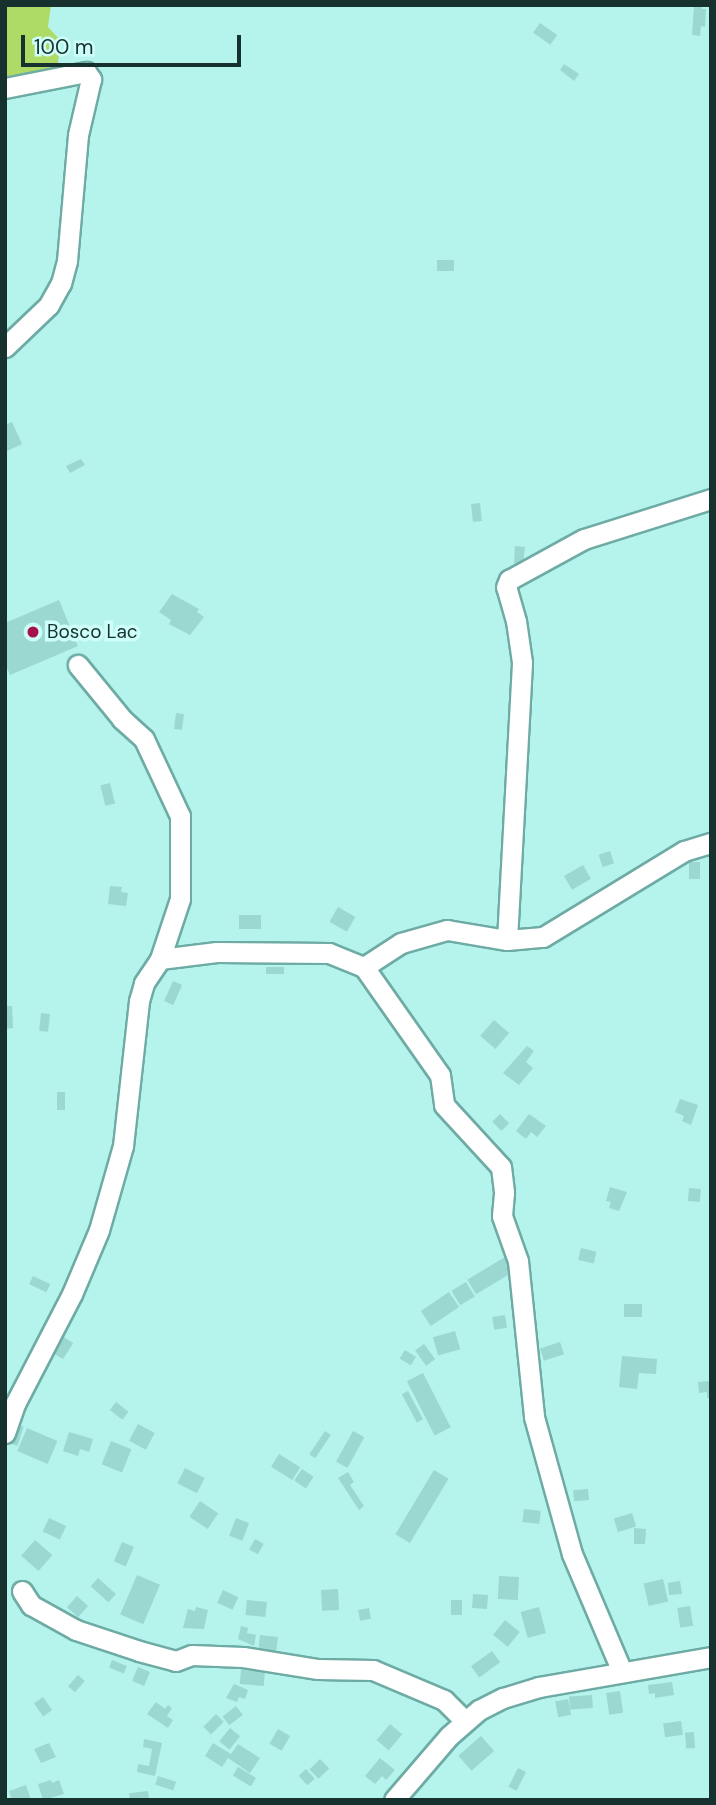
<!DOCTYPE html>
<style>
body{margin:0}
#map{position:relative;width:716px;height:1805px;overflow:hidden;background:#b5f4ec;font-family:"DM Sans",sans-serif}
div>[style]{position:absolute}
[style*='--x']{left:calc(var(--x)*1px);top:calc(var(--y)*1px);width:calc(var(--w)*1px);rotate:calc(var(--a)*1deg)}
.water>*{inset:0;background:#addb66}
.building>*{inset:0;background:#9ad8d1;transform-origin:0 0}
.roads{filter:drop-shadow(2px 0 #6eaba4) drop-shadow(-2px 0 #6eaba4) drop-shadow(0 2px #6eaba4) drop-shadow(0 -2px #6eaba4)}
.minor>*{height:19px;margin:-9.5px;padding:0 9.5px;transform-origin:9.5px;border-radius:9.5px;background:#fff}
.dots>*{width:19px;height:19px;translate:-50% -50%;box-sizing:border-box;border:4px solid #cdfef8;border-radius:50%}
span{translate:-50% -50%;white-space:nowrap;text-align:center;line-height:1.15;-webkit-text-stroke:7px #cdfef8;paint-order:stroke}
.poi-label{font-size:19px;color:#17312e}
.left{translate:0 -50%;text-align:left}
.frame{position:absolute;inset:0;border:7px solid #17312e;pointer-events:none}
.scale{position:absolute;left:21px;top:35px;width:220px;height:32px;box-sizing:border-box;border:4px solid #17312e;border-top:0;padding-left:9px;font-size:21px;line-height:24px;white-space:nowrap;color:#17312e;-webkit-text-stroke:5px #cdfef8;paint-order:stroke}
</style>
<div id="map">
<div class="water">
<div style="clip-path:polygon(5px 5px,51px 5px,48px 27px,59px 39px,60px 46px,58px 63px,54px 69px,5px 83px)"></div>
</div>
<div class="building">
<div style="clip-path:polygon(694px 5px,702px 5px,702px 9px,706px 9px,705px 27px,701px 26px,700px 36px,692px 35px)"></div>
<div style="left:540px;top:23px;width:21px;height:12px;rotate:35deg"></div>
<div style="clip-path:polygon(564px 64px,579px 74px,574px 81px,560px 70px)"></div>
<div style="left:454px;top:260px;width:11px;height:17px;rotate:90deg"></div>
<div style="clip-path:polygon(12px 422px,22px 444px,5px 452px,5px 425px)"></div>
<div style="clip-path:polygon(81px 459px,85px 465px,70px 473px,66px 466px)"></div>
<div style="left:480px;top:503px;width:18px;height:9px;rotate:84deg"></div>
<div style="clip-path:polygon(515px 546px,525px 547px,523px 563px,514px 563px)"></div>
<div style="clip-path:polygon(172px 594px,199px 609px,197px 612px,204px 617px,190px 635px,169px 624px,171px 620px,159px 612px)"></div>
<div style="clip-path:polygon(59px 600px,78px 646px,10px 675px,5px 663px,5px 623px)"></div>
<div style="left:176px;top:713px;width:8px;height:16px;rotate:7deg"></div>
<div style="left:110px;top:783px;width:21px;height:10px;rotate:76deg"></div>
<div style="left:610px;top:851px;width:13px;height:12px;rotate:72deg"></div>
<div style="left:689px;top:862px;width:11px;height:17px"></div>
<div style="left:583px;top:865px;width:16px;height:22px;rotate:60deg"></div>
<div style="clip-path:polygon(110px 886px,122px 887px,121px 892px,128px 893px,126px 906px,108px 904px)"></div>
<div style="left:338px;top:907px;width:20px;height:17px;rotate:30deg"></div>
<div style="left:261px;top:915px;width:14px;height:22px;rotate:90deg"></div>
<div style="left:266px;top:967px;width:18px;height:7px"></div>
<div style="left:173px;top:981px;width:10px;height:22px;rotate:24deg"></div>
<div style="clip-path:polygon(5px 1006px,12px 1006px,13px 1028px,5px 1029px)"></div>
<div style="left:41px;top:1013px;width:9px;height:18px;rotate:6deg"></div>
<div style="left:494px;top:1020px;width:20px;height:21px;rotate:41deg"></div>
<div style="clip-path:polygon(527px 1046px,534px 1051px,526px 1062px,533px 1068px,519px 1085px,503px 1073px)"></div>
<div style="left:57px;top:1092px;width:8px;height:18px"></div>
<div style="clip-path:polygon(680px 1099px,698px 1105px,691px 1125px,682px 1121px,684px 1116px,675px 1112px)"></div>
<div style="left:500px;top:1114px;width:13px;height:11px;rotate:45deg"></div>
<div style="clip-path:polygon(529px 1114px,546px 1126px,537px 1137px,531px 1132px,526px 1139px,516px 1131px)"></div>
<div style="clip-path:polygon(610px 1187px,627px 1192px,619px 1211px,609px 1208px,611px 1202px,606px 1201px)"></div>
<div style="left:689px;top:1188px;width:12px;height:13px;rotate:5deg"></div>
<div style="left:581px;top:1248px;width:16px;height:12px;rotate:14deg"></div>
<div style="left:505px;top:1257px;width:17px;height:44px;rotate:59deg"></div>
<div style="left:33px;top:1276px;width:19px;height:9px;rotate:25deg"></div>
<div style="left:466px;top:1282px;width:17px;height:17px;rotate:59deg"></div>
<div style="left:449px;top:1292px;width:18px;height:34px;rotate:56deg"></div>
<div style="left:624px;top:1304px;width:18px;height:13px"></div>
<div style="left:505px;top:1315px;width:13px;height:13px;rotate:81deg"></div>
<div style="left:455px;top:1331px;width:19px;height:23px;rotate:74deg"></div>
<div style="left:59px;top:1334px;width:17px;height:19px;rotate:33deg"></div>
<div style="left:560px;top:1342px;width:13px;height:21px;rotate:72deg"></div>
<div style="left:424px;top:1344px;width:19px;height:11px;rotate:54deg"></div>
<div style="left:405px;top:1350px;width:13px;height:10px;rotate:32deg"></div>
<div style="clip-path:polygon(622px 1356px,657px 1359px,656px 1374px,639px 1373px,637px 1389px,619px 1387px)"></div>
<div style="left:423px;top:1373px;width:61px;height:18px;rotate:63deg"></div>
<div style="clip-path:polygon(711px 1381px,711px 1398px,707px 1398px,707px 1392px,699px 1393px,698px 1382px)"></div>
<div style="left:408px;top:1391px;width:32px;height:7px;rotate:62deg"></div>
<div style="left:116px;top:1402px;width:16px;height:10px;rotate:38deg"></div>
<div style="left:15px;top:1424px;width:9px;height:20px;rotate:18deg"></div>
<div style="left:138px;top:1424px;width:19px;height:19px;rotate:28deg"></div>
<div style="left:27px;top:1428px;width:33px;height:25px;rotate:23deg"></div>
<div style="left:325px;top:1431px;width:7px;height:28px;rotate:34deg"></div>
<div style="left:353px;top:1431px;width:13px;height:35px;rotate:29deg"></div>
<div style="clip-path:polygon(69px 1432px,93px 1439px,89px 1452px,80px 1449px,78px 1456px,63px 1451px)"></div>
<div style="left:111px;top:1441px;width:22px;height:25px;rotate:22deg"></div>
<div style="left:279px;top:1454px;width:25px;height:15px;rotate:32deg"></div>
<div style="left:185px;top:1468px;width:22px;height:17px;rotate:27deg"></div>
<div style="left:302px;top:1469px;width:14px;height:14px;rotate:34deg"></div>
<div style="left:434px;top:1470px;width:17px;height:75px;rotate:31deg"></div>
<div style="clip-path:polygon(348px 1472px,354px 1482px,350px 1485px,364px 1506px,359px 1510px,338px 1478px)"></div>
<div style="left:588px;top:1489px;width:11px;height:15px;rotate:85deg"></div>
<div style="left:200px;top:1501px;width:22px;height:19px;rotate:34deg"></div>
<div style="left:524px;top:1509px;width:17px;height:13px;rotate:7deg"></div>
<div style="left:632px;top:1513px;width:14px;height:19px;rotate:73deg"></div>
<div style="left:49px;top:1518px;width:19px;height:15px;rotate:25deg"></div>
<div style="left:236px;top:1518px;width:14px;height:19px;rotate:21deg"></div>
<div style="clip-path:polygon(634px 1528px,646px 1529px,645px 1544px,634px 1544px)"></div>
<div style="left:255px;top:1539px;width:10px;height:12px;rotate:29deg"></div>
<div style="left:35px;top:1540px;width:23px;height:21px;rotate:41deg"></div>
<div style="left:122px;top:1542px;width:13px;height:21px;rotate:23deg"></div>
<div style="left:137px;top:1575px;width:25px;height:43px;rotate:23deg"></div>
<div style="left:499px;top:1576px;width:20px;height:23px;rotate:3deg"></div>
<div style="left:98px;top:1578px;width:24px;height:11px;rotate:42deg"></div>
<div style="left:663px;top:1579px;width:23px;height:20px;rotate:77deg"></div>
<div style="clip-path:polygon(680px 1581px,682px 1594px,669px 1595px,668px 1583px)"></div>
<div style="left:338px;top:1589px;width:21px;height:17px;rotate:87deg"></div>
<div style="left:223px;top:1590px;width:17px;height:14px;rotate:25deg"></div>
<div style="left:473px;top:1594px;width:15px;height:14px;rotate:4deg"></div>
<div style="left:77px;top:1596px;width:15px;height:15px;rotate:42deg"></div>
<div style="left:247px;top:1600px;width:20px;height:15px;rotate:6deg"></div>
<div style="left:451px;top:1600px;width:11px;height:15px"></div>
<div style="left:690px;top:1606px;width:20px;height:13px;rotate:81deg"></div>
<div style="clip-path:polygon(196px 1607px,208px 1610px,204px 1629px,183px 1628px,188px 1609px,195px 1611px)"></div>
<div style="left:539px;top:1607px;width:27px;height:19px;rotate:75deg"></div>
<div style="left:369px;top:1608px;width:11px;height:11px;rotate:80deg"></div>
<div style="left:505px;top:1620px;width:19px;height:19px;rotate:39deg"></div>
<div style="clip-path:polygon(241px 1626px,248px 1628px,247px 1633px,256px 1635px,254px 1646px,238px 1639px)"></div>
<div style="left:260px;top:1635px;width:18px;height:18px;rotate:6deg"></div>
<div style="left:492px;top:1651px;width:14px;height:26px;rotate:54deg"></div>
<div style="left:112px;top:1660px;width:16px;height:8px;rotate:22deg"></div>
<div style="left:138px;top:1667px;width:13px;height:15px;rotate:23deg"></div>
<div style="left:241px;top:1670px;width:24px;height:14px;rotate:5deg"></div>
<div style="left:78px;top:1675px;width:9px;height:15px;rotate:41deg"></div>
<div style="clip-path:polygon(672px 1682px,674px 1695px,655px 1698px,655px 1693px,649px 1694px,648px 1685px)"></div>
<div style="clip-path:polygon(234px 1684px,248px 1690px,245px 1699px,239px 1697px,237px 1702px,226px 1698px)"></div>
<div style="left:620px;top:1691px;width:22px;height:14px;rotate:82deg"></div>
<div style="left:592px;top:1695px;width:13px;height:23px;rotate:86deg"></div>
<div style="left:43px;top:1697px;width:16px;height:11px;rotate:55deg"></div>
<div style="left:568px;top:1699px;width:16px;height:13px;rotate:79deg"></div>
<div style="clip-path:polygon(156px 1702px,165px 1709px,168px 1705px,172px 1708px,167px 1716px,173px 1720px,168px 1728px,147px 1714px)"></div>
<div style="left:236px;top:1706px;width:11px;height:17px;rotate:52deg"></div>
<div style="left:216px;top:1714px;width:11px;height:18px;rotate:45deg"></div>
<div style="left:681px;top:1721px;width:14px;height:18px;rotate:82deg"></div>
<div style="left:390px;top:1724px;width:16px;height:21px;rotate:40deg"></div>
<div style="left:230px;top:1728px;width:13px;height:17px;rotate:39deg"></div>
<div style="left:278px;top:1729px;width:14px;height:17px;rotate:30deg"></div>
<div style="left:694px;top:1732px;width:16px;height:9px;rotate:86deg"></div>
<div style="left:481px;top:1736px;width:20px;height:30px;rotate:49deg"></div>
<div style="clip-path:polygon(144px 1739px,162px 1743px,155px 1776px,137px 1772px,138px 1764px,149px 1766px,152px 1749px,143px 1747px)"></div>
<div style="clip-path:polygon(49px 1743px,56px 1757px,41px 1763px,34px 1749px)"></div>
<div style="clip-path:polygon(213px 1743px,231px 1754px,238px 1744px,260px 1758px,250px 1773px,228px 1758px,222px 1767px,205px 1756px)"></div>
<div style="clip-path:polygon(380px 1758px,395px 1770px,386px 1780px,382px 1776px,375px 1784px,365px 1776px)"></div>
<div style="left:320px;top:1759px;width:13px;height:15px;rotate:45deg"></div>
<div style="left:238px;top:1767px;width:21px;height:10px;rotate:31deg"></div>
<div style="left:518px;top:1768px;width:9px;height:21px;rotate:27deg"></div>
<div style="left:306px;top:1769px;width:13px;height:10px;rotate:48deg"></div>
<div style="left:158px;top:1776px;width:19px;height:9px;rotate:18deg"></div>
<div style="clip-path:polygon(51px 1780px,52px 1783px,59px 1780px,64px 1794px,43px 1800px,38px 1784px)"></div>
<div style="clip-path:polygon(26px 1785px,31px 1800px,12px 1800px,9px 1791px)"></div>
<div style="left:148px;top:1791px;width:8px;height:19px;rotate:83deg"></div>
</div>
<div class="roads">
<div class="minor">
<div style="--x:5;--y:88;--w:83;--a:-11.2"></div>
<div style="--x:86;--y:72;--w:9;--a:54"></div>
<div style="--x:91;--y:79;--w:57;--a:103.1"></div>
<div style="--x:78;--y:135;--w:126;--a:95"></div>
<div style="--x:67;--y:261;--w:23;--a:105"></div>
<div style="--x:61;--y:283;--w:25;--a:119"></div>
<div style="--x:49;--y:305;--w:61;--a:136.3"></div>
<div style="--x:507;--y:940;--w:278;--a:-86.9"></div>
<div style="--x:522;--y:662;--w:41;--a:-98.3"></div>
<div style="--x:516;--y:621;--w:35;--a:-106"></div>
<div style="--x:506;--y:587;--w:8;--a:-67"></div>
<div style="--x:509;--y:580;--w:85;--a:-28.7"></div>
<div style="--x:584;--y:539;--w:133;--a:-17.5"></div>
<div style="--x:160;--y:959;--w:57;--a:-7"></div>
<div style="--x:217;--y:952;--w:112;--a:0.5"></div>
<div style="--x:329;--y:953;--w:38;--a:22"></div>
<div style="--x:364;--y:967;--w:44;--a:-33"></div>
<div style="--x:401;--y:943;--w:48;--a:-15.8"></div>
<div style="--x:447;--y:930;--w:61;--a:9.5"></div>
<div style="--x:507;--y:940;--w:36;--a:-5"></div>
<div style="--x:543;--y:937;--w:165;--a:-31.4"></div>
<div style="--x:684;--y:851;--w:28;--a:-17"></div>
<div style="--x:364;--y:967;--w:132;--a:54.9"></div>
<div style="--x:440;--y:1075;--w:30;--a:82"></div>
<div style="--x:444;--y:1105;--w:84;--a:47.4"></div>
<div style="--x:501;--y:1167;--w:26;--a:83"></div>
<div style="--x:504;--y:1193;--w:23;--a:95"></div>
<div style="--x:502;--y:1216;--w:48;--a:70.4"></div>
<div style="--x:518;--y:1261;--w:157;--a:84.1"></div>
<div style="--x:534;--y:1417;--w:142;--a:74.5"></div>
<div style="--x:572;--y:1554;--w:128;--a:67"></div>
<div style="--x:5;--y:1433;--w:31;--a:-71"></div>
<div style="--x:15;--y:1404;--w:124;--a:-62.6"></div>
<div style="--x:72;--y:1294;--w:69;--a:-67.1"></div>
<div style="--x:99;--y:1230;--w:87;--a:-74.1"></div>
<div style="--x:123;--y:1146;--w:146;--a:-83.7"></div>
<div style="--x:139;--y:1001;--w:19;--a:-74"></div>
<div style="--x:144;--y:983;--w:29;--a:-56"></div>
<div style="--x:160;--y:959;--w:63;--a:-71.6"></div>
<div style="--x:180;--y:899;--w:83;--a:-90"></div>
<div style="--x:180;--y:816;--w:85;--a:-115.1"></div>
<div style="--x:144;--y:739;--w:30;--a:-138"></div>
<div style="--x:122;--y:719;--w:70;--a:-129.2"></div>
<div style="--x:22;--y:1591;--w:17;--a:57"></div>
<div style="--x:31;--y:1605;--w:51;--a:29.1"></div>
<div style="--x:76;--y:1630;--w:66;--a:18.4"></div>
<div style="--x:139;--y:1651;--w:38;--a:15"></div>
<div style="--x:176;--y:1661;--w:17;--a:-21"></div>
<div style="--x:192;--y:1655;--w:51;--a:2.2"></div>
<div style="--x:243;--y:1657;--w:76;--a:9.1"></div>
<div style="--x:318;--y:1669;--w:55;--a:1"></div>
<div style="--x:373;--y:1670;--w:77;--a:22.9"></div>
<div style="--x:444;--y:1700;--w:30;--a:45"></div>
<div style="--x:394;--y:1800;--w:84;--a:-49.3"></div>
<div style="--x:449;--y:1736;--w:40;--a:-41"></div>
<div style="--x:479;--y:1710;--w:27;--a:-27"></div>
<div style="--x:503;--y:1698;--w:38;--a:-17"></div>
<div style="--x:539;--y:1687;--w:175;--a:-9.9"></div>
</div>
</div>
<div class="dots">
<div style="left:33px;top:632px;background:#a6114a"></div>
</div>
<div class="poi-label">
<span class="left" style="left:47px;top:632px">Bosco Lac</span>
</div>
<div class="frame"></div>
<div class="scale">100 m</div>
</div>
